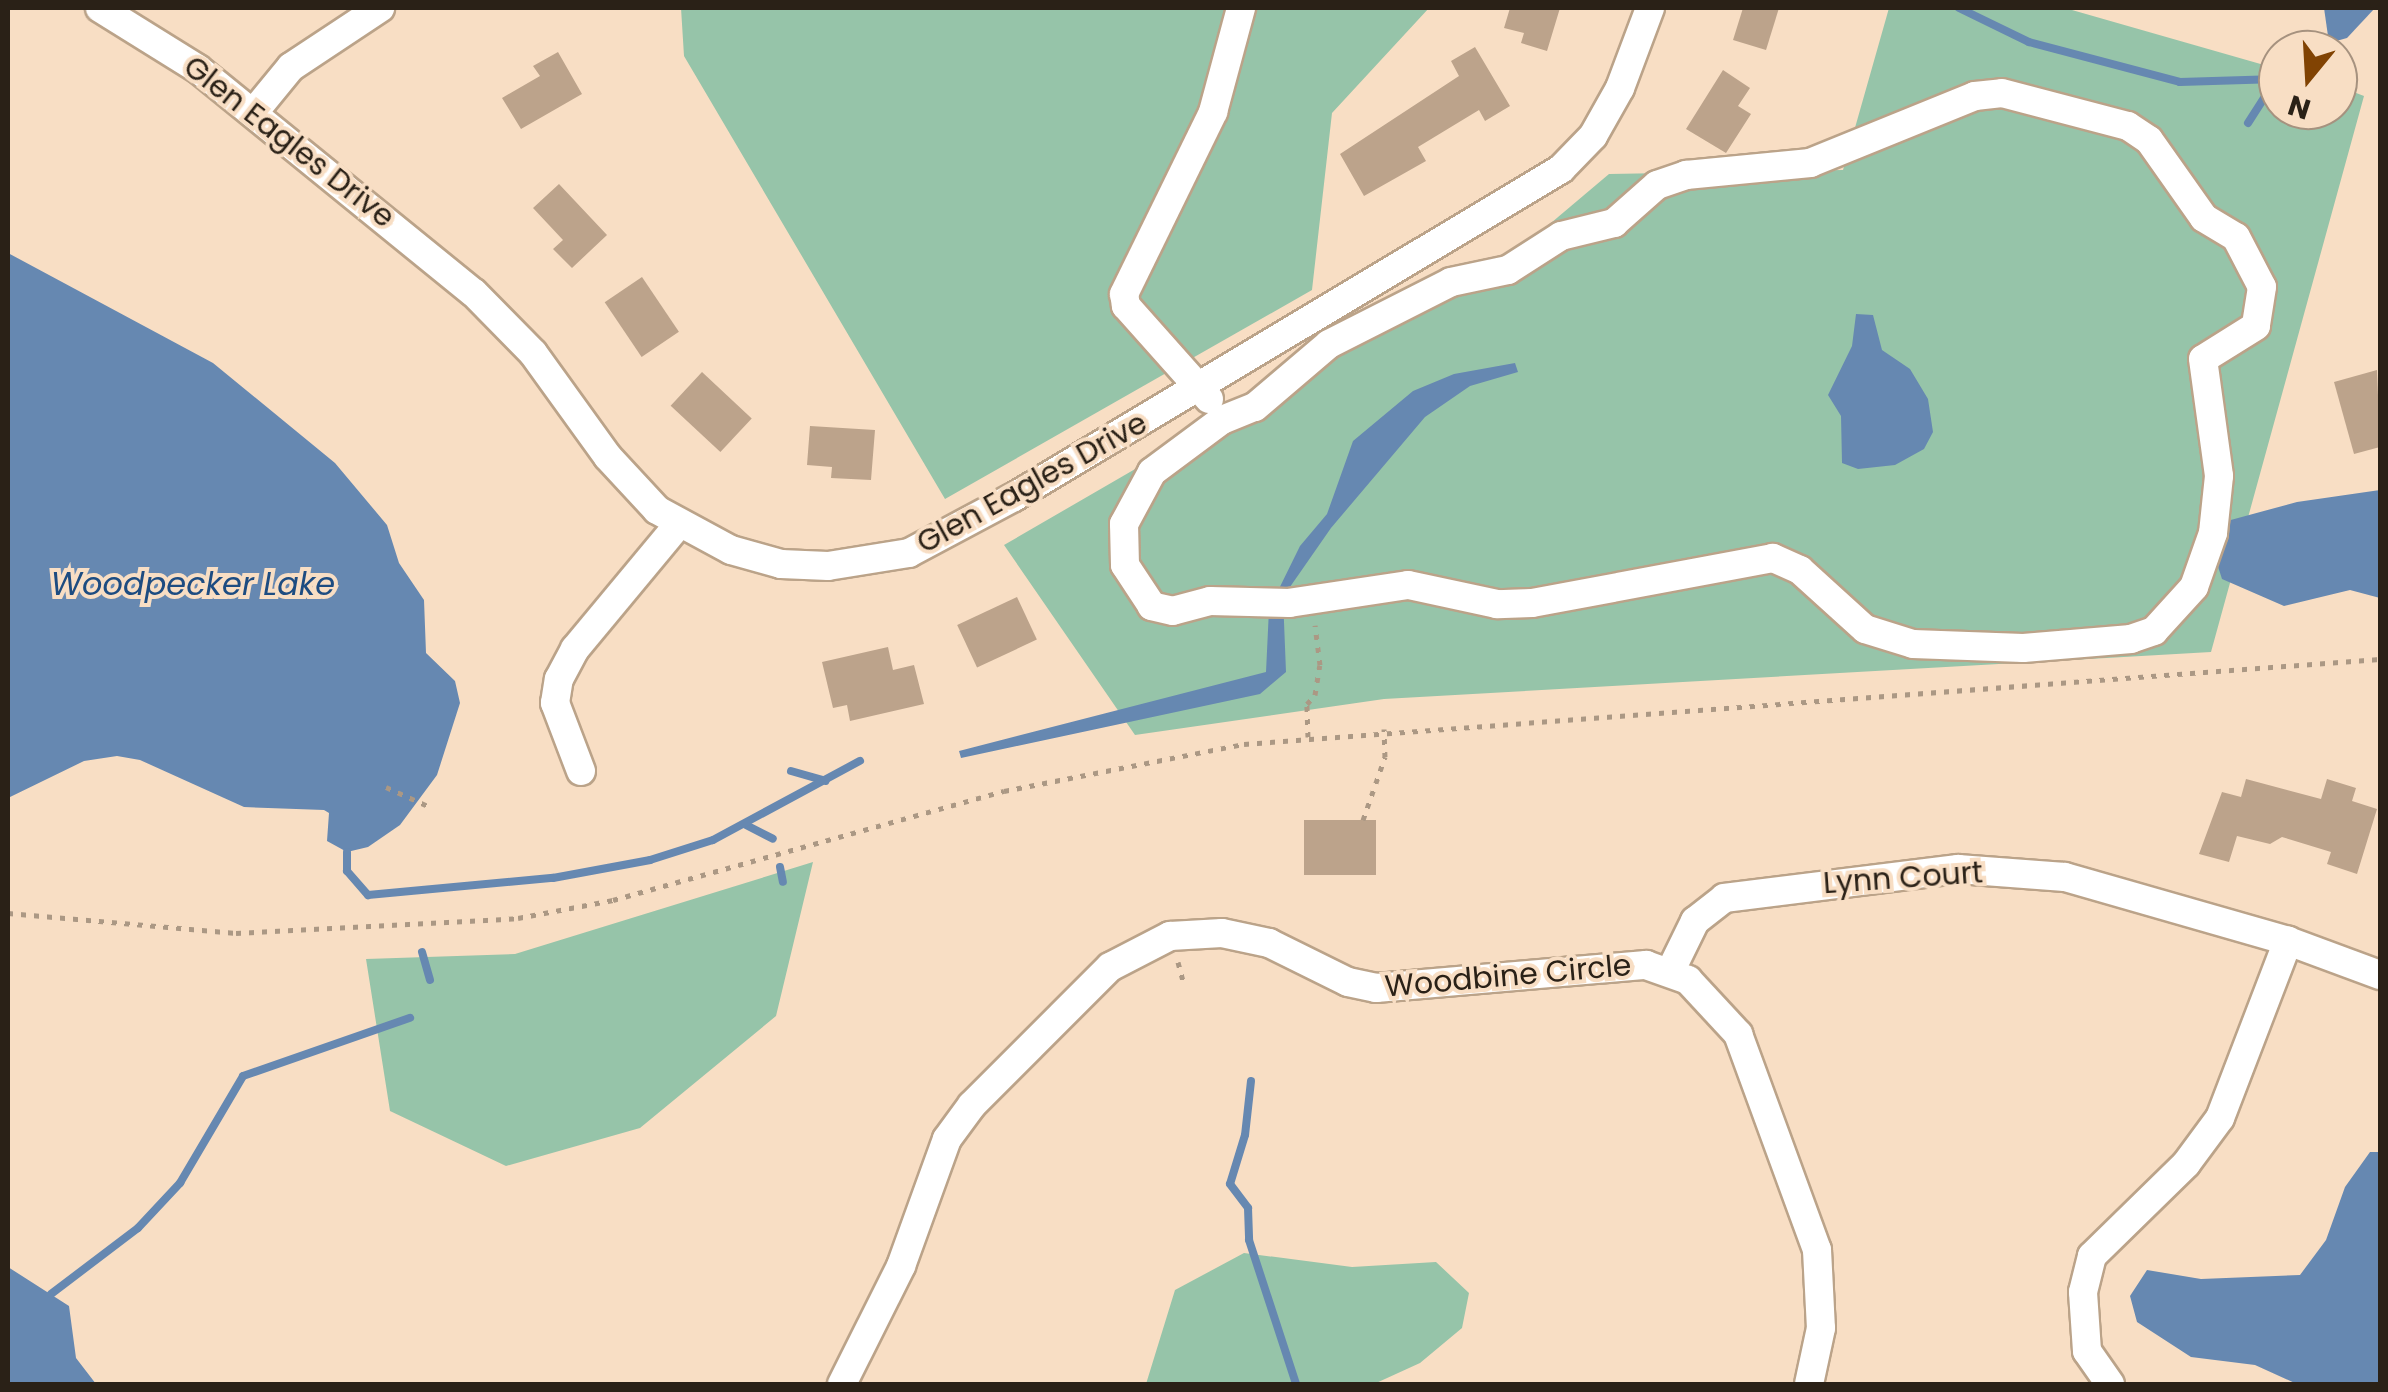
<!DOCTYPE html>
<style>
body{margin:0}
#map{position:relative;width:2388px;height:1392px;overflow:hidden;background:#f8dec4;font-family:Poppins,sans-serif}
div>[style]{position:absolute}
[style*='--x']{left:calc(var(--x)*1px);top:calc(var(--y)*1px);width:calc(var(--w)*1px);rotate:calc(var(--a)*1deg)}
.green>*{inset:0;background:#96c4a9}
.water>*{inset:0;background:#6688b1}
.stream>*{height:8px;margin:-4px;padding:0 4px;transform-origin:4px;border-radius:4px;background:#6688b1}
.building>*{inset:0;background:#bca38b;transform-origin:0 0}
.path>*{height:5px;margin-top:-2.5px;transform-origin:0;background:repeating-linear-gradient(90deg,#ab9884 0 5px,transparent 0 13px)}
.roads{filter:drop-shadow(2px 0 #bba389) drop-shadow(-2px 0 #bba389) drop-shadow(0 2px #bba389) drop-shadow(0 -2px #bba389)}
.minor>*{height:28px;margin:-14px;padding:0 14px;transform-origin:14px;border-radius:14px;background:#fff}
span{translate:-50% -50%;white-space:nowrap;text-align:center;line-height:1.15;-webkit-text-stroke:8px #f8dec4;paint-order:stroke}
.street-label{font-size:30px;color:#2a2117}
.water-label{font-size:32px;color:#1d4c81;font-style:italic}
.frame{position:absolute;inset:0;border:10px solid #2a2117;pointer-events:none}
.north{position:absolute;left:2258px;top:30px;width:100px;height:100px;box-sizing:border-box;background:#f8dec4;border:2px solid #a6927f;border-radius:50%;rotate:198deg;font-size:28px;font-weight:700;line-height:40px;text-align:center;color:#2a2117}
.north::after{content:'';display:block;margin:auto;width:35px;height:45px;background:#814303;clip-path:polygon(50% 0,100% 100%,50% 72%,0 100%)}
</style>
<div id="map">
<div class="green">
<div style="clip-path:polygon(681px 8px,1429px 8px,1332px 113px,1312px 290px,945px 499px,684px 56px)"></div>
<div style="clip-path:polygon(1889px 8px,2065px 8px,2278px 69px,2278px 110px,2338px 110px,2338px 86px,2364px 96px,2211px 652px,1384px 699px,1135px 735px,1004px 545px,1532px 239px,1609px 174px,1843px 170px)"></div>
<div style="clip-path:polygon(813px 862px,776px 1016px,640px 1128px,506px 1166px,390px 1111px,366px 959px,515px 954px)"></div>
<div style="clip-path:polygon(1244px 1253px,1352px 1267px,1436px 1262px,1469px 1293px,1462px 1328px,1420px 1363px,1374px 1384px,1146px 1384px,1175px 1290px)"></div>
</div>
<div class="water">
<div style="clip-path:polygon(2324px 8px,2375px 8px,2347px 38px,2329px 43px)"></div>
<div style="clip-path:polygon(8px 253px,213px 363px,335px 463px,387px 525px,399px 563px,424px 600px,426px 653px,455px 681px,460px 703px,437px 775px,400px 825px,368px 847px,347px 852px,327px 841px,329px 813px,324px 810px,244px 807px,140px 760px,117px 756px,84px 761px,8px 798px)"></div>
<div style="clip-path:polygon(1856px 314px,1873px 315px,1882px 350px,1910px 369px,1928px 399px,1933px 432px,1924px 449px,1895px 465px,1858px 469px,1842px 463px,1841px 416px,1828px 395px,1852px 346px)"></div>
<div style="clip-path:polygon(1515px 363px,1518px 372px,1470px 386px,1425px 417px,1331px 528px,1283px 597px,1286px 672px,1260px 694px,961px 758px,959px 751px,1266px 672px,1269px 609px,1300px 546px,1327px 514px,1353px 441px,1413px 391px,1454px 374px)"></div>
<div style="clip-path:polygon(2380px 490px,2380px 598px,2350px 590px,2284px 606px,2222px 579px,2214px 554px,2216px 524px,2297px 502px)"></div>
<div style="clip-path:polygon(2370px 1152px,2380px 1152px,2380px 1384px,2297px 1384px,2255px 1365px,2191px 1357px,2137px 1322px,2130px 1296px,2147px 1270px,2201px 1279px,2300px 1275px,2326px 1240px,2345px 1187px)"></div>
<div style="clip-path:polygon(8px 1267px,69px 1306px,76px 1358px,96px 1384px,8px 1384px)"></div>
</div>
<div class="stream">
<div style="--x:1959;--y:8;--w:78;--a:25.9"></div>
<div style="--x:2029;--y:42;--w:156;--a:14.8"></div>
<div style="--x:2180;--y:82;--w:98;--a:-1.8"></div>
<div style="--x:2319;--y:50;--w:12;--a:-35"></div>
<div style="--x:2248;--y:123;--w:50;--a:-57.3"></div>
<div style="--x:791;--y:771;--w:36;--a:16"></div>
<div style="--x:746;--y:825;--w:30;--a:27"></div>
<div style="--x:347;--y:852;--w:19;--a:90"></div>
<div style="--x:347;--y:871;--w:32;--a:49"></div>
<div style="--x:368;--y:895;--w:186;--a:-5.3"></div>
<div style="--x:553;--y:878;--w:99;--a:-10.5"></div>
<div style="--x:650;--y:860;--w:66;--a:-17.6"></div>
<div style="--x:713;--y:840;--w:167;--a:-28.3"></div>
<div style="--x:780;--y:867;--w:15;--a:79"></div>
<div style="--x:422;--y:952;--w:29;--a:74"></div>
<div style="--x:1251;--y:1081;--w:54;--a:96.3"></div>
<div style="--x:1245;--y:1135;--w:51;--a:107"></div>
<div style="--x:1230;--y:1184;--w:30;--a:53"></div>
<div style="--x:1248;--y:1208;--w:32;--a:88"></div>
<div style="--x:1249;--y:1240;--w:151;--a:71.9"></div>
<div style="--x:51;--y:1294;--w:109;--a:-37.2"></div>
<div style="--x:138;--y:1228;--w:62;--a:-47"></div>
<div style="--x:180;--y:1183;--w:124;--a:-59.5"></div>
<div style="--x:243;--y:1076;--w:177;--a:-19.2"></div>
</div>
<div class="building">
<div style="clip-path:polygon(1510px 8px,1560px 8px,1547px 51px,1521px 43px,1524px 33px,1504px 28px)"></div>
<div style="clip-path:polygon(1743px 8px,1779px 8px,1766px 50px,1733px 40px)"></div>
<div style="clip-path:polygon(1475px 47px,1510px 106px,1485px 121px,1479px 110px,1418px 147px,1426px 161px,1364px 196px,1340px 154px,1459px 76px,1451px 61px)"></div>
<div style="clip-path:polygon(558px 52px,582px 94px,521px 129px,502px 98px,540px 76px,533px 66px)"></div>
<div style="clip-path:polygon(1723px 70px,1750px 88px,1738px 106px,1751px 114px,1726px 153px,1686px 129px)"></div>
<div style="clip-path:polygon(559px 184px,607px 235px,572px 268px,553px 249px,563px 240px,533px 208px)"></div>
<div style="left:642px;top:277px;width:66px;height:45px;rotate:56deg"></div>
<div style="clip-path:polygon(2377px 370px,2380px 447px,2354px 454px,2334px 382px)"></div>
<div style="left:702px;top:372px;width:68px;height:46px;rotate:43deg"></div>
<div style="clip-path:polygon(810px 426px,875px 430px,871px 480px,831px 478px,832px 467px,807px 465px)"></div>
<div style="left:1017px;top:597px;width:47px;height:66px;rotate:65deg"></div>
<div style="clip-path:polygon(888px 647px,893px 670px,914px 665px,924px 704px,850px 721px,847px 705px,833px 708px,822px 662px)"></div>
<div style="clip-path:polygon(2246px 779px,2321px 799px,2327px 779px,2356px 788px,2352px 801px,2377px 809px,2357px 874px,2327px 864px,2331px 852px,2282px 837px,2270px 844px,2237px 836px,2229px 862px,2199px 854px,2222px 792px,2241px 797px)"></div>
<div style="left:1304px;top:820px;width:72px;height:55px"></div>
</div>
<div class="path">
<div style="--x:1308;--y:737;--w:33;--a:-92"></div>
<div style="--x:1307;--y:704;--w:12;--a:-48"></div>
<div style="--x:1315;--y:695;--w:30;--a:-81"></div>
<div style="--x:1320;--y:665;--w:40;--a:-97.1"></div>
<div style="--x:386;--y:787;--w:46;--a:24.3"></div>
<div style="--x:1363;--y:820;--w:67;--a:-70.8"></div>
<div style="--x:1385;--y:757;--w:28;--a:-92"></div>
<div style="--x:8;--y:913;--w:229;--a:5"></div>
<div style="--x:236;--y:933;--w:282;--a:-3"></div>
<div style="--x:518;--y:918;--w:97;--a:-10.7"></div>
<div style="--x:613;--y:900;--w:406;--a:-15.6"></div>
<div style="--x:1004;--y:791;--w:245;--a:-11.1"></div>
<div style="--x:1244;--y:744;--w:1139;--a:-4.28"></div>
<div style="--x:1178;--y:962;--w:20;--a:75"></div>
</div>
<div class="roads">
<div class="minor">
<div style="--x:100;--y:8;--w:115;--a:31.9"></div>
<div style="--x:198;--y:69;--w:355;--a:39.1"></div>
<div style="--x:474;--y:293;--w:84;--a:45.5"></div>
<div style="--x:533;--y:353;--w:128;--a:54.2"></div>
<div style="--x:608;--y:457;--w:72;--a:47.2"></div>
<div style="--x:657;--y:510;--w:84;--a:28.4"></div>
<div style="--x:731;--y:550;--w:52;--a:15.6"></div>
<div style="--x:781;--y:564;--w:47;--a:2.4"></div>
<div style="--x:828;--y:566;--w:82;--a:-9.1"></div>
<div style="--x:909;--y:553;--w:119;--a:-28.1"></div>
<div style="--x:1014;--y:497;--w:638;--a:-30.95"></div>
<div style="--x:1561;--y:169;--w:46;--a:-45.9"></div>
<div style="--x:1593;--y:136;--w:55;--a:-60.6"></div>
<div style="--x:1620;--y:88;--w:85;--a:-69.4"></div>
<div style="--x:2002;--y:93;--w:130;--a:14.7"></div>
<div style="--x:2128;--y:126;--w:25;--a:34"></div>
<div style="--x:2149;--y:140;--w:95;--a:54.8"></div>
<div style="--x:2204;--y:218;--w:37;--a:31"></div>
<div style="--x:2236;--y:237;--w:56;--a:62.5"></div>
<div style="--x:2262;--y:287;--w:39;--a:99"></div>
<div style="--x:2256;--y:326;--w:62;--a:148.1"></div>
<div style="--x:2203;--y:359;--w:118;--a:82.2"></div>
<div style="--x:2219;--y:476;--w:57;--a:96"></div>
<div style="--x:2213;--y:533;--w:57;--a:109.4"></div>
<div style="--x:2194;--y:587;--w:59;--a:132.3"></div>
<div style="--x:2154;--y:631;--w:24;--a:161"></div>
<div style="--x:2131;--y:639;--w:108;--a:175.2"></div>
<div style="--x:2023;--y:648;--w:110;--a:-177.9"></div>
<div style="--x:1913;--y:644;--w:50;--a:-162.6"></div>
<div style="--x:1865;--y:629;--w:88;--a:-137.8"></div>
<div style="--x:1800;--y:570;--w:30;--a:-156"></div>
<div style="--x:1773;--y:558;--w:245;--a:169.4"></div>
<div style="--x:1532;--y:603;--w:35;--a:178"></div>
<div style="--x:1497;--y:604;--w:91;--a:-167.9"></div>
<div style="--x:1408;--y:585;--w:120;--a:171.4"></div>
<div style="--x:1289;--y:603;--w:79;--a:-178.5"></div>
<div style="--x:1210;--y:601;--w:38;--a:165"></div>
<div style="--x:1173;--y:611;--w:22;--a:-167"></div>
<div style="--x:1152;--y:606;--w:49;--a:-123.4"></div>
<div style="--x:1125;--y:565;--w:41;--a:-91.4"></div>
<div style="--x:1124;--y:524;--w:59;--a:-61.7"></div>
<div style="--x:1152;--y:472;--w:87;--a:-36.6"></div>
<div style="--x:1222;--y:420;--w:35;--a:-22"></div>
<div style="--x:1255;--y:407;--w:97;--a:-40.4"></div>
<div style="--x:1329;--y:344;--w:137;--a:-26.9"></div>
<div style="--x:1451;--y:282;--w:58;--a:-11.9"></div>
<div style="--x:1508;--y:270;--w:63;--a:-32.7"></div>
<div style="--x:1561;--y:236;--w:55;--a:-13.8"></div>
<div style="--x:1614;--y:223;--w:57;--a:-41.5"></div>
<div style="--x:1657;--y:185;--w:31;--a:-19"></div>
<div style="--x:1686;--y:175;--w:125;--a:-5.5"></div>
<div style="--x:1810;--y:163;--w:178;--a:-22.1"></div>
<div style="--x:1975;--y:96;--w:27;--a:-6"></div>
<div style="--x:254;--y:112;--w:58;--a:-50.6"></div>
<div style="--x:291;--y:67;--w:107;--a:-33.5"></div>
<div style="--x:1209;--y:399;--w:125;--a:-131.7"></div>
<div style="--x:1126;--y:306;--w:12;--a:-99"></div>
<div style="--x:1124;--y:294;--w:203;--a:-63.9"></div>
<div style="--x:1213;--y:112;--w:108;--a:-74.9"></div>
<div style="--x:581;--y:771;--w:73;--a:-110.9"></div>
<div style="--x:555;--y:703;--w:24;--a:-81"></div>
<div style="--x:559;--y:679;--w:34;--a:-62"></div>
<div style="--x:575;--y:649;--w:161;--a:-50.3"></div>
<div style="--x:1670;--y:972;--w:57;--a:-63.9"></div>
<div style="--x:1695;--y:921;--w:37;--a:-38"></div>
<div style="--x:1724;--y:898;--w:236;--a:-7.1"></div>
<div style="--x:1958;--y:869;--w:107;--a:4.3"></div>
<div style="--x:2065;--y:877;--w:232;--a:16"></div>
<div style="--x:2288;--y:941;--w:98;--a:20.3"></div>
<div style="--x:842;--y:1384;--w:132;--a:-63.4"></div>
<div style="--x:901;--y:1266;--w:135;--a:-70.1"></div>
<div style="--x:947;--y:1139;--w:42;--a:-53.7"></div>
<div style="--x:972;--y:1105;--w:195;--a:-45"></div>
<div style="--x:1110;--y:967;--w:68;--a:-27.3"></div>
<div style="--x:1170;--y:936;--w:52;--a:-3.3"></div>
<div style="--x:1222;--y:933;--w:48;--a:12"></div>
<div style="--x:1269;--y:943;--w:88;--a:26.3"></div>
<div style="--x:1348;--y:982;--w:29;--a:12"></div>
<div style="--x:1376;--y:988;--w:271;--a:-4.9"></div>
<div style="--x:1646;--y:965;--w:45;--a:19.7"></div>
<div style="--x:1688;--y:980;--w:74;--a:47.2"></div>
<div style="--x:1738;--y:1034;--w:230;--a:69.9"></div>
<div style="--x:1817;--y:1250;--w:78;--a:87.1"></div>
<div style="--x:1821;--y:1328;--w:57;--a:102.1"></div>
<div style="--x:2110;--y:1384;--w:40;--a:-124.9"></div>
<div style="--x:2087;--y:1351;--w:59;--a:-93.9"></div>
<div style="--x:2083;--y:1292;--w:37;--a:-76"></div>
<div style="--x:2092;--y:1256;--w:132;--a:-44.4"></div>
<div style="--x:2186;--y:1164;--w:57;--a:-53.5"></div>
<div style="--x:2220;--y:1118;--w:190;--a:-69"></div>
</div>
</div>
<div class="street-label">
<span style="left:289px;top:142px;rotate:38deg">Glen Eagles Drive</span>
<span style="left:1032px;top:483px;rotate:-29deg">Glen Eagles Drive</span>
<span style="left:1903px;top:878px;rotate:-4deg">Lynn Court</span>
<span style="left:1508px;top:976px;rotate:-5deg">Woodbine Circle</span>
</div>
<div class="water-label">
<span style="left:193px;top:584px">Woodpecker Lake</span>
</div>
<div class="frame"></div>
<div class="north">N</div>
</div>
